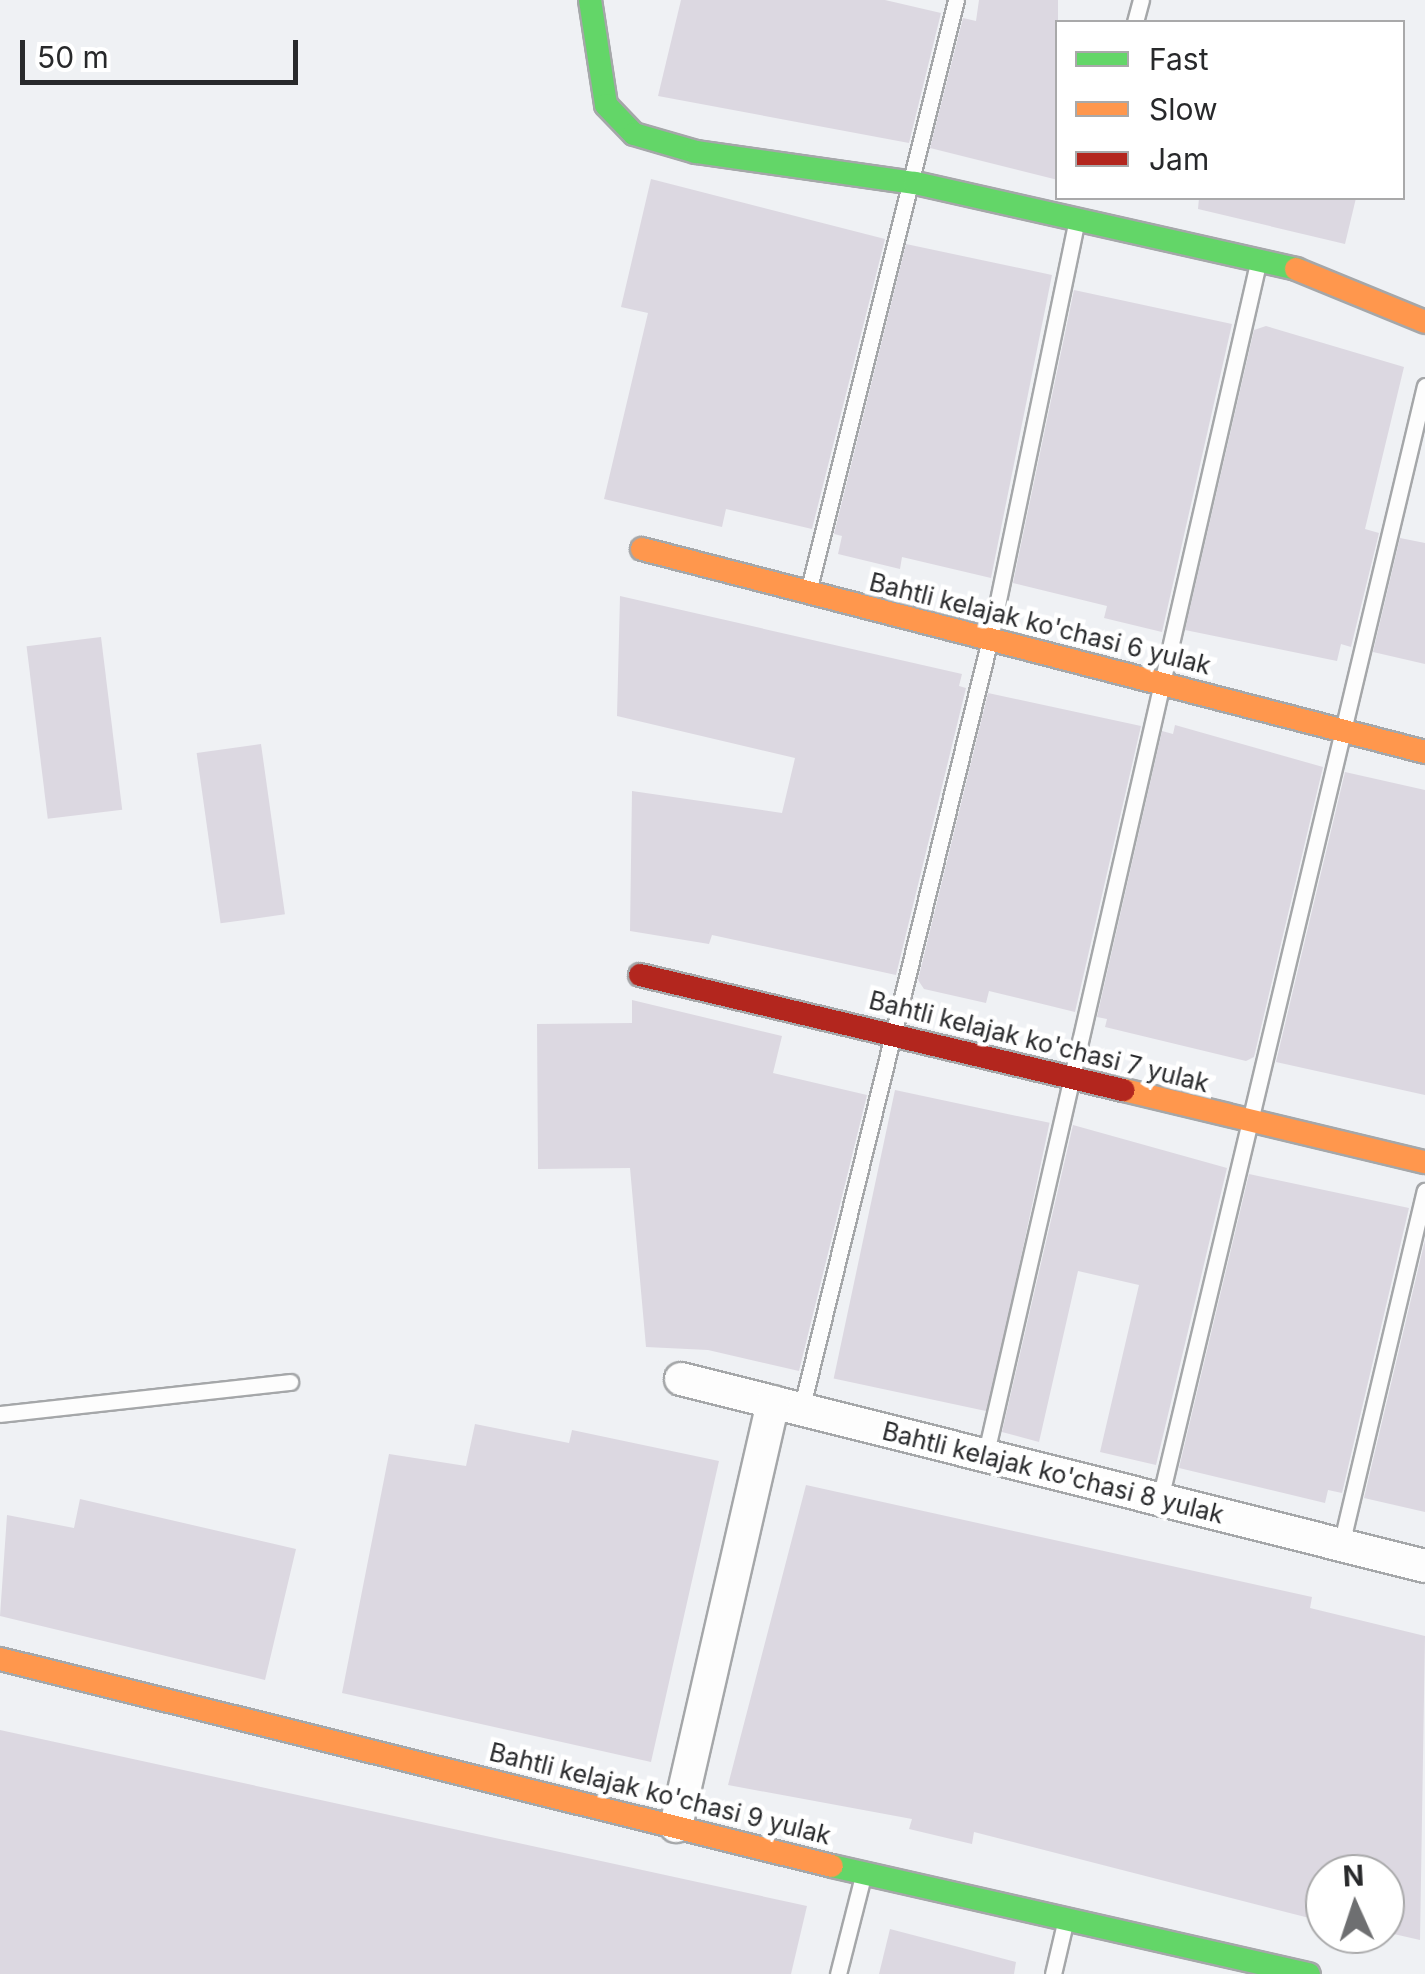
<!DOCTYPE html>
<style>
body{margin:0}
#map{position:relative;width:1425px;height:1974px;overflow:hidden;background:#eff1f4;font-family:Inter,sans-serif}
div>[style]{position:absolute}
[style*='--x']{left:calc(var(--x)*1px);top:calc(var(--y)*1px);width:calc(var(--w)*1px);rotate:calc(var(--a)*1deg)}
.building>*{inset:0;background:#dcd8e1;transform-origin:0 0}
.roads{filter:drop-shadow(2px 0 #a5a7a9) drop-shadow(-2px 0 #a5a7a9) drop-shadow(0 2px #a5a7a9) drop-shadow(0 -2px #a5a7a9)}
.lane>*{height:15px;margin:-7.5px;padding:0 7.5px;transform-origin:7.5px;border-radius:7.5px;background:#fdfdfd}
.street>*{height:32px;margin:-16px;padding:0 16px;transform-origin:16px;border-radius:16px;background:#fdfdfd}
.fast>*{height:22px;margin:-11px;padding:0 11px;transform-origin:11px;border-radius:11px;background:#63d668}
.slow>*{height:22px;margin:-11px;padding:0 11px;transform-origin:11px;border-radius:11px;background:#ff974d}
.jam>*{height:22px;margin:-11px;padding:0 11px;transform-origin:11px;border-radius:11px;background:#b3261e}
span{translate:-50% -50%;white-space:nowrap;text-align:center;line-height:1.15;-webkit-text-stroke:9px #fff;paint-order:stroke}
.street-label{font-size:25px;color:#28292b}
.legend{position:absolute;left:1055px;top:20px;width:350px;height:180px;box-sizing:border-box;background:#fff;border:2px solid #a9a9aa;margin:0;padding:12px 18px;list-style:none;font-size:30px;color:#28292b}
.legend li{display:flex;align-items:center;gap:20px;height:50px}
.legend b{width:50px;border:2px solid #a9a9aa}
.north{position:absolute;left:1305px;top:1854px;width:100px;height:100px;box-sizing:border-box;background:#fff;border:2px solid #a9a9aa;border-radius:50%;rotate:357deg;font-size:28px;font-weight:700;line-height:40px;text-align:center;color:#28292b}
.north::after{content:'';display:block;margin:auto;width:35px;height:45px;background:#6e6f71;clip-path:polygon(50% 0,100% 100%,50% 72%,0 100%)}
.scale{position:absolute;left:20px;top:40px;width:278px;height:45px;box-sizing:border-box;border:5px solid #28292b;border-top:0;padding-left:12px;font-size:30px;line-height:35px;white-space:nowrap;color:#28292b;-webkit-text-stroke:8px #fff;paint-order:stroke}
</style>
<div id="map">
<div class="building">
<div style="clip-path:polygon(681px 0,885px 0,941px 13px,909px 143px,658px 96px)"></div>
<div style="clip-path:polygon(979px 0,1058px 0,1058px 180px,930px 148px,963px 18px,976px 21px)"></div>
<div style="clip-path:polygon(651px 179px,885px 239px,812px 529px,726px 509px,722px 527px,604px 499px,648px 313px,621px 307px)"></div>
<div style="clip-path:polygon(1199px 198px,1356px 198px,1345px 244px,1198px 209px)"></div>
<div style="clip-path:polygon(906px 244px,1052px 275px,991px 578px,902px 557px,900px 569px,838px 554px,842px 536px,834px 534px)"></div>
<div style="clip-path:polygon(1074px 290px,1232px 324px,1162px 632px,1104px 618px,1107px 606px,1013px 583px)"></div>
<div style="clip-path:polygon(1266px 326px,1404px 367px,1365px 529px,1379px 533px,1351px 647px,1341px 644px,1337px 661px,1185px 630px,1254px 330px)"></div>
<div style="clip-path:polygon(1400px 538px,1425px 543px,1425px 664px,1373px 652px)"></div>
<div style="clip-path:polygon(620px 596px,962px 674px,959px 686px,966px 688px,896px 975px,712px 935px,709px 944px,630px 931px,632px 791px,782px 813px,795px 758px,617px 716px)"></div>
<div style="left:101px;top:637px;width:174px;height:75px;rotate:83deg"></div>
<div style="clip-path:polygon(988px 693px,1141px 726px,1075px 1012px,989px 991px,986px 1003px,924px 989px,918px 980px)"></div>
<div style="clip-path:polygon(1175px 725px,1323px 767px,1254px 1057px,1246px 1061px,1105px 1027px,1107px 1019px,1097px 1017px,1162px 731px,1173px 734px)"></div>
<div style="left:261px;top:744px;width:172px;height:65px;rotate:82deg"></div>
<div style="clip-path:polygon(1345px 772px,1425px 790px,1425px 1095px,1276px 1062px)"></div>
<div style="clip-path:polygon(632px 1000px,782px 1036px,773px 1073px,867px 1095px,799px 1371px,708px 1350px,646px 1347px,630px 1168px,538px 1169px,537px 1024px,632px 1023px)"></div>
<div style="left:895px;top:1090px;width:158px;height:295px;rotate:12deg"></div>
<div style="clip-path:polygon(1073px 1125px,1227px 1168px,1156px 1465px,1100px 1452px,1139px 1285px,1078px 1271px,1039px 1442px,1002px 1432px)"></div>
<div style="clip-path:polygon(1249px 1174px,1409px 1208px,1342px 1493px,1328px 1490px,1325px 1503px,1179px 1468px)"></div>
<div style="clip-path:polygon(1425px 1240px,1425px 1512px,1364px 1498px)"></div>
<div style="clip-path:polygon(475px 1424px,569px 1443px,572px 1430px,719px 1461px,651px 1762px,342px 1693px,389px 1454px,466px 1466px)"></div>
<div style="clip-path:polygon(806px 1485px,1312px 1597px,1310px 1608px,1425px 1636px,1420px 1940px,1385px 1932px,1385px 1874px,1325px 1874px,1325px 1922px,974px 1832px,972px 1844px,909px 1829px,912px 1819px,728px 1785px)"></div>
<div style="clip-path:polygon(80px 1499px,296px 1549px,265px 1680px,0 1616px,7px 1515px,74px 1528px)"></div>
<div style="clip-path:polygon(0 1730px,807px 1906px,791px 1974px,0 1974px)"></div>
<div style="clip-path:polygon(890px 1929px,1016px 1962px,1014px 1974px,879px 1974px)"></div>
</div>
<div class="roads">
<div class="lane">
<div style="--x:1135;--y:22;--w:23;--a:-75"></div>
<div style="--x:809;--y:588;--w:606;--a:-75.96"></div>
<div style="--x:801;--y:1410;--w:794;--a:-76.23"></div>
<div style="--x:990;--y:639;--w:423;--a:-78.3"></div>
<div style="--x:0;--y:1414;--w:292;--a:-6.3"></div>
<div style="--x:985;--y:1457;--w:1221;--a:-77.12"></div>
<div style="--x:1160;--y:1499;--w:1144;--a:-76.61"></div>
<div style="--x:1341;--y:1545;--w:364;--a:-76.7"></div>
<div style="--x:838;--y:1974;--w:101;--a:-75.7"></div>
<div style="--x:1053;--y:1974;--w:52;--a:-76.8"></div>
</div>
<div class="street">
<div style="--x:681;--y:1379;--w:767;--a:14.11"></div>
<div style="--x:676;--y:1826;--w:435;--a:-77.1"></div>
</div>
<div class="fast">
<div style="--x:590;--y:0;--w:106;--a:81.3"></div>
<div style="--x:606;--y:105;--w:40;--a:46"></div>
<div style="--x:634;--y:134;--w:65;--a:16.2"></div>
<div style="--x:696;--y:152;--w:221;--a:8.1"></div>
<div style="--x:915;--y:183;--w:391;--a:12.7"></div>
<div style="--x:832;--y:1866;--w:489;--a:12.8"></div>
</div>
<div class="slow">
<div style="--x:1296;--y:269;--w:139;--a:22.3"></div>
<div style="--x:642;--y:549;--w:809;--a:14.53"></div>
<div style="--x:1124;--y:1090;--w:309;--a:13.5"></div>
<div style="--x:0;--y:1659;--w:857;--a:13.97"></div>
</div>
<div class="jam">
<div style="--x:640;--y:975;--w:497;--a:13.4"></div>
</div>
</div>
<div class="street-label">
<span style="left:1040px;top:624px;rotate:14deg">Bahtli kelajak ko'chasi 6 yulak</span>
<span style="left:1039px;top:1042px;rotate:14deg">Bahtli kelajak ko'chasi 7 yulak</span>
<span style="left:1053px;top:1473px;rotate:14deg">Bahtli kelajak ko'chasi 8 yulak</span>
<span style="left:660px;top:1794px;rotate:14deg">Bahtli kelajak ko'chasi 9 yulak</span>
</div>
<ul class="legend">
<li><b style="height:12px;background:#63d668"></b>Fast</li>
<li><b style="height:12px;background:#ff974d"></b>Slow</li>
<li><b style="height:12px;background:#b3261e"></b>Jam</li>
</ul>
<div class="north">N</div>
<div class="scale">50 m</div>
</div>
